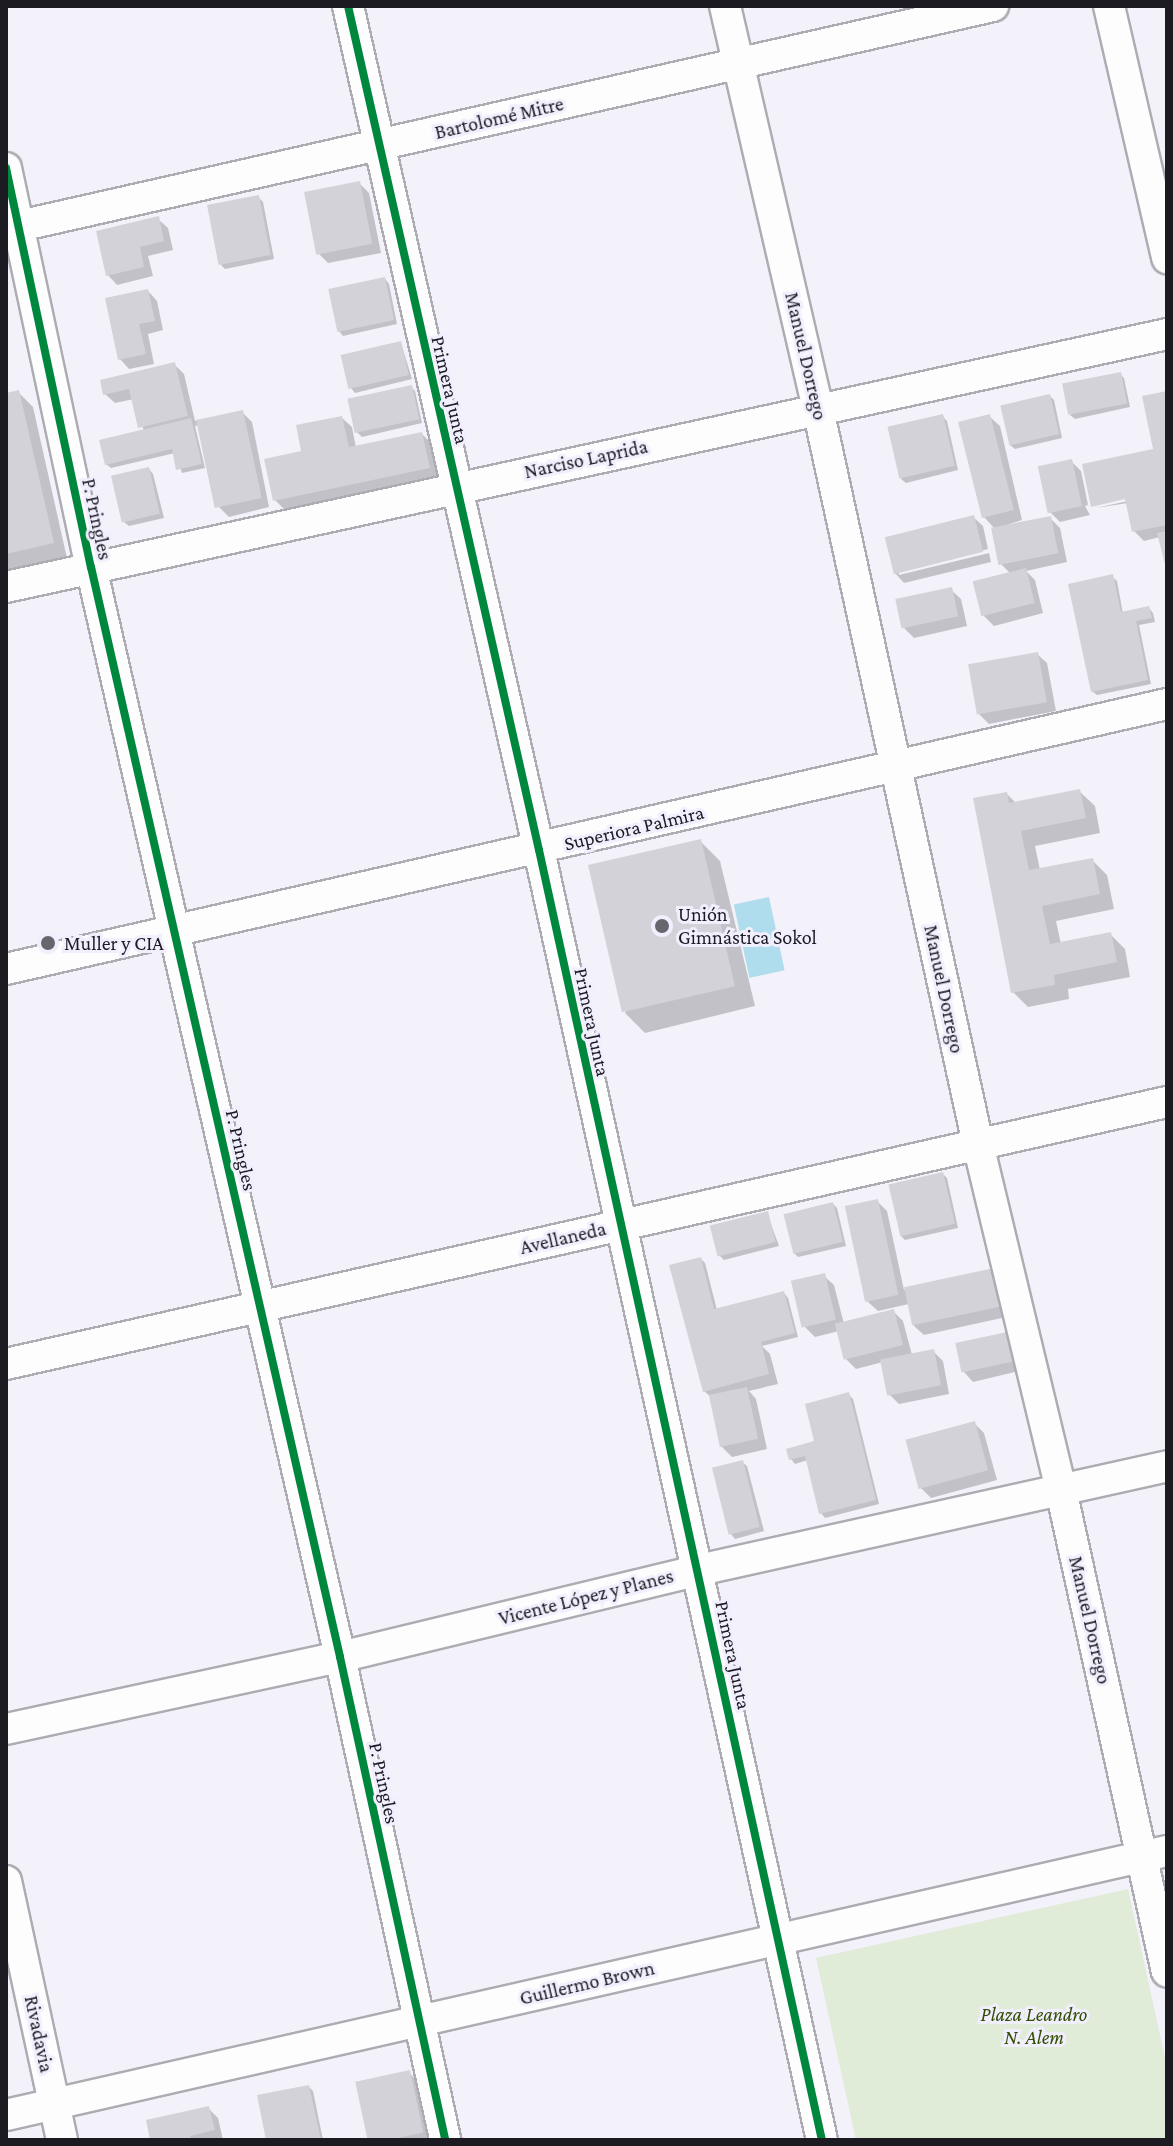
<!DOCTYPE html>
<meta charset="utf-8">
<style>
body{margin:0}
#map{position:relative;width:1173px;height:2146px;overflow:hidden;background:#f3f2fa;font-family:"Crimson Pro",serif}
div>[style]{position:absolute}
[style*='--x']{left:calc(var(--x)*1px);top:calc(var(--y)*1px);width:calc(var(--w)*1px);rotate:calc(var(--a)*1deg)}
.green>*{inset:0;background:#e0ebd8}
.water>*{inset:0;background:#afdded;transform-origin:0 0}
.shadow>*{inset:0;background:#0003}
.building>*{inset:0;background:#d2d2d8;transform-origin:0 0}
.roads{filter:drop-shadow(2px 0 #adacb2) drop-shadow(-2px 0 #adacb2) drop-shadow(0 2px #adacb2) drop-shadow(0 -2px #adacb2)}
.minor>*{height:30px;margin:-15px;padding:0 15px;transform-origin:15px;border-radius:15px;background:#fdfdfe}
.cycleway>*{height:8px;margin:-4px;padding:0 4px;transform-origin:4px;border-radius:4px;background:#00873e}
.dots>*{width:22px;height:22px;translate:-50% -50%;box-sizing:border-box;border:4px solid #f1effd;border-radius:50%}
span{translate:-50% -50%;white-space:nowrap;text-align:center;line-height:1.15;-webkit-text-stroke:6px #f1effd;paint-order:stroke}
.street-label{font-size:20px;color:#1c1b21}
.poi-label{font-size:20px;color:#1c1b21}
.left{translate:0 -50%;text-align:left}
.park-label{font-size:20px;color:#324d00;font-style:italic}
.frame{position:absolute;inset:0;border:8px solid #1c1b21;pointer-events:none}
</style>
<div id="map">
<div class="green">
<div style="clip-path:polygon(1128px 1889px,1167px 2067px,1167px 2140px,856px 2140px,816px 1958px)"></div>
</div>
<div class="water">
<div style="left:769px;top:897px;width:75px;height:36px;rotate:78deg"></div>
</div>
<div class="shadow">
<div style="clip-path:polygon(359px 183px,369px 193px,381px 253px,328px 263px,319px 254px)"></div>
<div style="clip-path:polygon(258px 197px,263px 202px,274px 259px,225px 269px,221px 265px)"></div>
<div style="clip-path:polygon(158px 219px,168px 228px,173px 250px,148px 256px,153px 276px,117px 285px,108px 275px)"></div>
<div style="clip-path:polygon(385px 279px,389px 284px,397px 324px,343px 336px,339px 331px)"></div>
<div style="clip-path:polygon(148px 291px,157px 301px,163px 330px,148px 334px,154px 364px,129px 369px,120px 359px)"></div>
<div style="clip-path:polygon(401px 343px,412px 379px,355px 393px,351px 388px)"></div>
<div style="clip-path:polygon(175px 365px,184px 374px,195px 421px,242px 412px,252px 422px,269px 507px,229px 517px,219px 507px,199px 425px,195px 426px,205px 468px,182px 473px,175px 453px,111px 468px,106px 464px,144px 431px,134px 399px,115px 403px,105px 394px)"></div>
<div style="clip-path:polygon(1120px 374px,1124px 378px,1130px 407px,1075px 419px,1070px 415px)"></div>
<div style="clip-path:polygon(411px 387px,415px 391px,422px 423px,362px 437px,357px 432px)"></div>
<div style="clip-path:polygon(18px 392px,33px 407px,67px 558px,6px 572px,6px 395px)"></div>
<div style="clip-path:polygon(1167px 393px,1167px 564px,1160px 537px,1144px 541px,1134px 531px,1128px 503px,1095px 508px,1128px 501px,1155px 451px)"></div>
<div style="clip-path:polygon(1050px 396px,1054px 400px,1062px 438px,1015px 449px,1010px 445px)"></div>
<div style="clip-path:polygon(942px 416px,947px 421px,958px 470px,906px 483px,901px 479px)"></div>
<div style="clip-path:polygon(990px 417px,1000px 426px,1022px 520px,995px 529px,984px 517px)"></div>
<div style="clip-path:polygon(342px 418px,352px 427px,356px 448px,422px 434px,431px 443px,438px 477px,285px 510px,275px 500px,304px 453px)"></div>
<div style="clip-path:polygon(1071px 461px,1081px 471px,1088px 505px,1085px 506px,1090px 515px,1060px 522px,1050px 512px)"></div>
<div style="clip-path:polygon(149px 469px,153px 474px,164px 518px,129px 526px,124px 522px)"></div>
<div style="clip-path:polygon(973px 517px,983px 526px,988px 549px,899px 570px,899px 575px,989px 553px,991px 562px,904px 583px,895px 573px)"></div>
<div style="clip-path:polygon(1050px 518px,1060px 528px,1067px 562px,1026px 571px,1035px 580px,1043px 613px,994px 626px,984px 616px,1011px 574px,1001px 564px)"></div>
<div style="clip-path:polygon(1112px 577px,1117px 581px,1123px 614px,1149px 608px,1153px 613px,1155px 622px,1139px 625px,1151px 684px,1097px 695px,1092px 691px)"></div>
<div style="clip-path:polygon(951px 590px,961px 599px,967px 626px,914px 638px,904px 628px)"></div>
<div style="clip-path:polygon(1037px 654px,1047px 663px,1056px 711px,989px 724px,979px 714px)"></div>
<div style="clip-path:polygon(1079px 791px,1095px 806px,1100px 833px,1035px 846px,1040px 870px,1092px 860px,1107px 875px,1114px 909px,1056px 921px,1061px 944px,1110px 934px,1125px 949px,1130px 977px,1068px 989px,1069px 999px,1028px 1007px,1013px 992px,1007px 794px,1017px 804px)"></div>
<div style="clip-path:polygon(700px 841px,720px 861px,755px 1006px,645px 1033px,625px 1013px)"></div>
<div style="clip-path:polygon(943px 1174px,947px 1178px,958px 1228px,905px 1240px,901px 1236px)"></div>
<div style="clip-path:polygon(877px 1201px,887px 1211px,904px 1290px,993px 1270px,1011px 1316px,924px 1335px,914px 1326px,909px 1304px,878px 1311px,868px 1302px)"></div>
<div style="clip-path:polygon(833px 1204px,837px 1208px,846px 1246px,798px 1257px,794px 1253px)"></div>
<div style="clip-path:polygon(767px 1213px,779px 1246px,724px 1260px,719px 1255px)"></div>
<div style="clip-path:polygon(701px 1259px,705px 1263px,717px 1310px,784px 1293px,788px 1298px,798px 1337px,762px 1346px,770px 1354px,778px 1384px,749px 1391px,756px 1399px,767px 1449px,732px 1457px,722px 1447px,712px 1398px,704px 1391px)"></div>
<div style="clip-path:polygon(824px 1276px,834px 1285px,844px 1324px,892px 1312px,891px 1309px,903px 1321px,912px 1355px,933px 1351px,943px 1361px,949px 1394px,899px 1404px,889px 1394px,883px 1362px,856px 1369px,846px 1359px,839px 1331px,815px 1337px,805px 1327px)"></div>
<div style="clip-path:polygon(1011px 1333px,1027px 1369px,973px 1382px,964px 1372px)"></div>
<div style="clip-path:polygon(849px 1395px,853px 1399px,879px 1504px,825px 1518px,821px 1513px,808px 1460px,795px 1464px,791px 1459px,817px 1443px)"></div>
<div style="clip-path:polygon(974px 1423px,984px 1433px,997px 1480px,931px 1498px,921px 1488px)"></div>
<div style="clip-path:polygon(742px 1462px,747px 1466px,764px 1531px,735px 1539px,731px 1534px)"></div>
<div style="clip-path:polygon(409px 2073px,419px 2082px,431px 2140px,368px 2140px,357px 2083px)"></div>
<div style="clip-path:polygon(309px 2087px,313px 2091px,323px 2140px,268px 2140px)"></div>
<div style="clip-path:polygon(208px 2108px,218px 2118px,223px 2140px,152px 2140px)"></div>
</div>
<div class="building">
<div style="left:360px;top:181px;width:64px;height:57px;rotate:79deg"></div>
<div style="left:259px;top:195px;width:61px;height:53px;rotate:79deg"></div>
<div style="clip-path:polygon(159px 216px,164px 241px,140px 247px,144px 267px,106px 276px,96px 231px)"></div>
<div style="left:385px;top:277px;width:44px;height:58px;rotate:78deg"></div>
<div style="clip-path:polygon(148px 289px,155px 321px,139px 324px,146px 354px,118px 360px,105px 298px)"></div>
<div style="left:401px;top:341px;width:35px;height:62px;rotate:77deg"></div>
<div style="clip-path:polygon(175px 362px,188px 416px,138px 428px,129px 389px,103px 395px,100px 380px)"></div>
<div style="left:1121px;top:372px;width:32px;height:60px;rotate:79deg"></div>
<div style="left:412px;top:385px;width:35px;height:66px;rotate:78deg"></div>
<div style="clip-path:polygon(19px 390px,54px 543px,6px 554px,6px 393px)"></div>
<div style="clip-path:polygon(1167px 391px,1167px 525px,1132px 532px,1125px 499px,1091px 507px,1082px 464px,1153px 449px,1142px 396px)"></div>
<div style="left:1050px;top:394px;width:41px;height:51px;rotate:77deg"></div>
<div style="left:243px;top:410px;width:90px;height:48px;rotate:78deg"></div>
<div style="left:943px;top:414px;width:53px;height:57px;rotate:77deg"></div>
<div style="left:990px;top:414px;width:99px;height:33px;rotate:76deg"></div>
<div style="clip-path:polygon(342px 416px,349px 447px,422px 432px,430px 468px,273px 501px,264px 459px,301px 451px,296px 425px)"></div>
<div style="clip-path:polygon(191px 418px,202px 464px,176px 470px,172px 449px,105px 465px,99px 440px)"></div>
<div style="left:1072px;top:459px;width:48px;height:35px;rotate:78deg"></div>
<div style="left:149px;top:467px;width:48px;height:39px;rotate:77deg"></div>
<div style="left:974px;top:515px;width:38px;height:92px;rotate:76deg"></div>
<div style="left:1051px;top:516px;width:38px;height:61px;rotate:79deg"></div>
<div style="clip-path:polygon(1167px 531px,1167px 568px,1166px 568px,1157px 533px)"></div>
<div style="left:1026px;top:568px;width:36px;height:55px;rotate:76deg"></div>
<div style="clip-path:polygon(1113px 574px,1121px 612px,1149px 606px,1152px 618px,1136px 621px,1148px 680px,1091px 692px,1068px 584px)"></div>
<div style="left:952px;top:587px;width:30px;height:58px;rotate:78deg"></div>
<div style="left:1038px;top:652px;width:51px;height:71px;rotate:80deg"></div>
<div style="clip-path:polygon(1080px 789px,1086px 818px,1021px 831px,1029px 870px,1093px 858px,1100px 894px,1042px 906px,1050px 944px,1111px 932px,1117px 962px,1054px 975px,1055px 985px,1011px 993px,973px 798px,1007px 792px,1009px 803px)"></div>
<div style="left:701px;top:839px;width:151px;height:116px;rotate:77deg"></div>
<div style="left:943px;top:1172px;width:53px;height:56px;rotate:77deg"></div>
<div style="left:878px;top:1199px;width:98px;height:34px;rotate:78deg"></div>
<div style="left:833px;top:1202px;width:41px;height:51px;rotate:76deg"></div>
<div style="left:768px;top:1211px;width:32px;height:60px;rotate:76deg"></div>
<div style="clip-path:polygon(701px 1257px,714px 1309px,784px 1291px,795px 1333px,761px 1342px,769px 1374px,703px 1392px,669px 1265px)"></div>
<div style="left:994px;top:1268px;width:39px;height:92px;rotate:78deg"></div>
<div style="left:825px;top:1273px;width:48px;height:35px;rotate:77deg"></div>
<div style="left:894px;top:1309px;width:37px;height:61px;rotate:76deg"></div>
<div style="left:1012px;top:1331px;width:30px;height:58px;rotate:78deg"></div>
<div style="left:934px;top:1349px;width:37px;height:55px;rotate:79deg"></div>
<div style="left:747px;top:1387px;width:53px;height:39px;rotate:78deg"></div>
<div style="clip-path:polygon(849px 1392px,876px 1500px,819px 1514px,805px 1456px,789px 1460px,786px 1449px,814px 1441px,805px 1404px)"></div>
<div style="left:975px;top:1421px;width:51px;height:72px;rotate:75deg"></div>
<div style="left:743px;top:1460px;width:69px;height:32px;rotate:76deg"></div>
<div style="left:410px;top:2070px;width:64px;height:56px;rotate:78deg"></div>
<div style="clip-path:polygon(309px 2085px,321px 2140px,266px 2140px,257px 2095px)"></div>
<div style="clip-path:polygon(209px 2106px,215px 2130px,190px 2136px,191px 2140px,150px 2140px,146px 2120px)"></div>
</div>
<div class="roads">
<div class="minor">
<div style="--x:348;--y:6;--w:865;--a:77.25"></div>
<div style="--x:539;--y:850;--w:1321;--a:77.63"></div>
<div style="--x:725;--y:6;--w:414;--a:77"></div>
<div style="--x:818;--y:409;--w:752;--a:77.72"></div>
<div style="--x:978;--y:1144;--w:356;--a:76.5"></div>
<div style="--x:1061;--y:1490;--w:493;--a:77.6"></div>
<div style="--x:1109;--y:6;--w:259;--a:77"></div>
<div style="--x:6;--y:168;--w:408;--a:78"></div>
<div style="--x:91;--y:567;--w:1118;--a:77.13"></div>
<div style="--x:340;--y:1657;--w:494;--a:77.7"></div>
<div style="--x:6;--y:229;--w:1012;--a:-12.73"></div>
<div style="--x:6;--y:587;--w:1188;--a:-12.29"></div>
<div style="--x:6;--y:969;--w:1191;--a:-12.86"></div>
<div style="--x:6;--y:1364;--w:1190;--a:-12.72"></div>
<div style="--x:6;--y:1729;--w:342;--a:-12.2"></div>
<div style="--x:340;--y:1657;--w:369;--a:-13.6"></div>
<div style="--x:699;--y:1570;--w:479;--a:-12.5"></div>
<div style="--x:6;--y:1881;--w:265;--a:77.8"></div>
<div style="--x:6;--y:2115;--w:1191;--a:-12.81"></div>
</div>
</div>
<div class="cycleway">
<div style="--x:348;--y:6;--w:865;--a:77.25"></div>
<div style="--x:539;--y:850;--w:1321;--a:77.63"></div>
<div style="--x:6;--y:168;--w:408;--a:78"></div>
<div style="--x:91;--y:567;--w:1118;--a:77.13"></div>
<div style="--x:340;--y:1657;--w:494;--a:77.7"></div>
</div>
<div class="dots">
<div style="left:662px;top:926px;background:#67666d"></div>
<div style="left:48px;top:943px;background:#67666d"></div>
</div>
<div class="street-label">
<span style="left:499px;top:118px;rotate:-13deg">Bartolomé Mitre</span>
<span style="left:806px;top:356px;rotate:77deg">Manuel Dorrego</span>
<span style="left:450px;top:390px;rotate:77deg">Primera Junta</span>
<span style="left:586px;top:459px;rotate:-12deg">Narciso Laprida</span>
<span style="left:97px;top:519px;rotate:78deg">P. Pringles</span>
<span style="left:634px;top:828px;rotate:-13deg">Superiora Palmira</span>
<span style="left:944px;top:989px;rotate:78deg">Manuel Dorrego</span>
<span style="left:592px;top:1022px;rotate:78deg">Primera Junta</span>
<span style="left:241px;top:1150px;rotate:77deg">P. Pringles</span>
<span style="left:563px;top:1238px;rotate:-13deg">Avellaneda</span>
<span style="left:586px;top:1597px;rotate:-14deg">Vicente López y Planes</span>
<span style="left:1090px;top:1620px;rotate:77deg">Manuel Dorrego</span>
<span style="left:733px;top:1655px;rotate:78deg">Primera Junta</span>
<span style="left:384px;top:1783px;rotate:78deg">P. Pringles</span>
<span style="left:587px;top:1983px;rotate:-13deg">Guillermo Brown</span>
<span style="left:39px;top:2034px;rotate:78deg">Rivadavia</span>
</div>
<div class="poi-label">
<span class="left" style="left:678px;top:926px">Unión<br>Gimnástica Sokol</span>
<span class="left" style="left:64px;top:943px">Muller y CIA</span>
</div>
<div class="park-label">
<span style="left:1034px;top:2026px">Plaza Leandro<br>N. Alem</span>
</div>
<div class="frame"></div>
</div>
